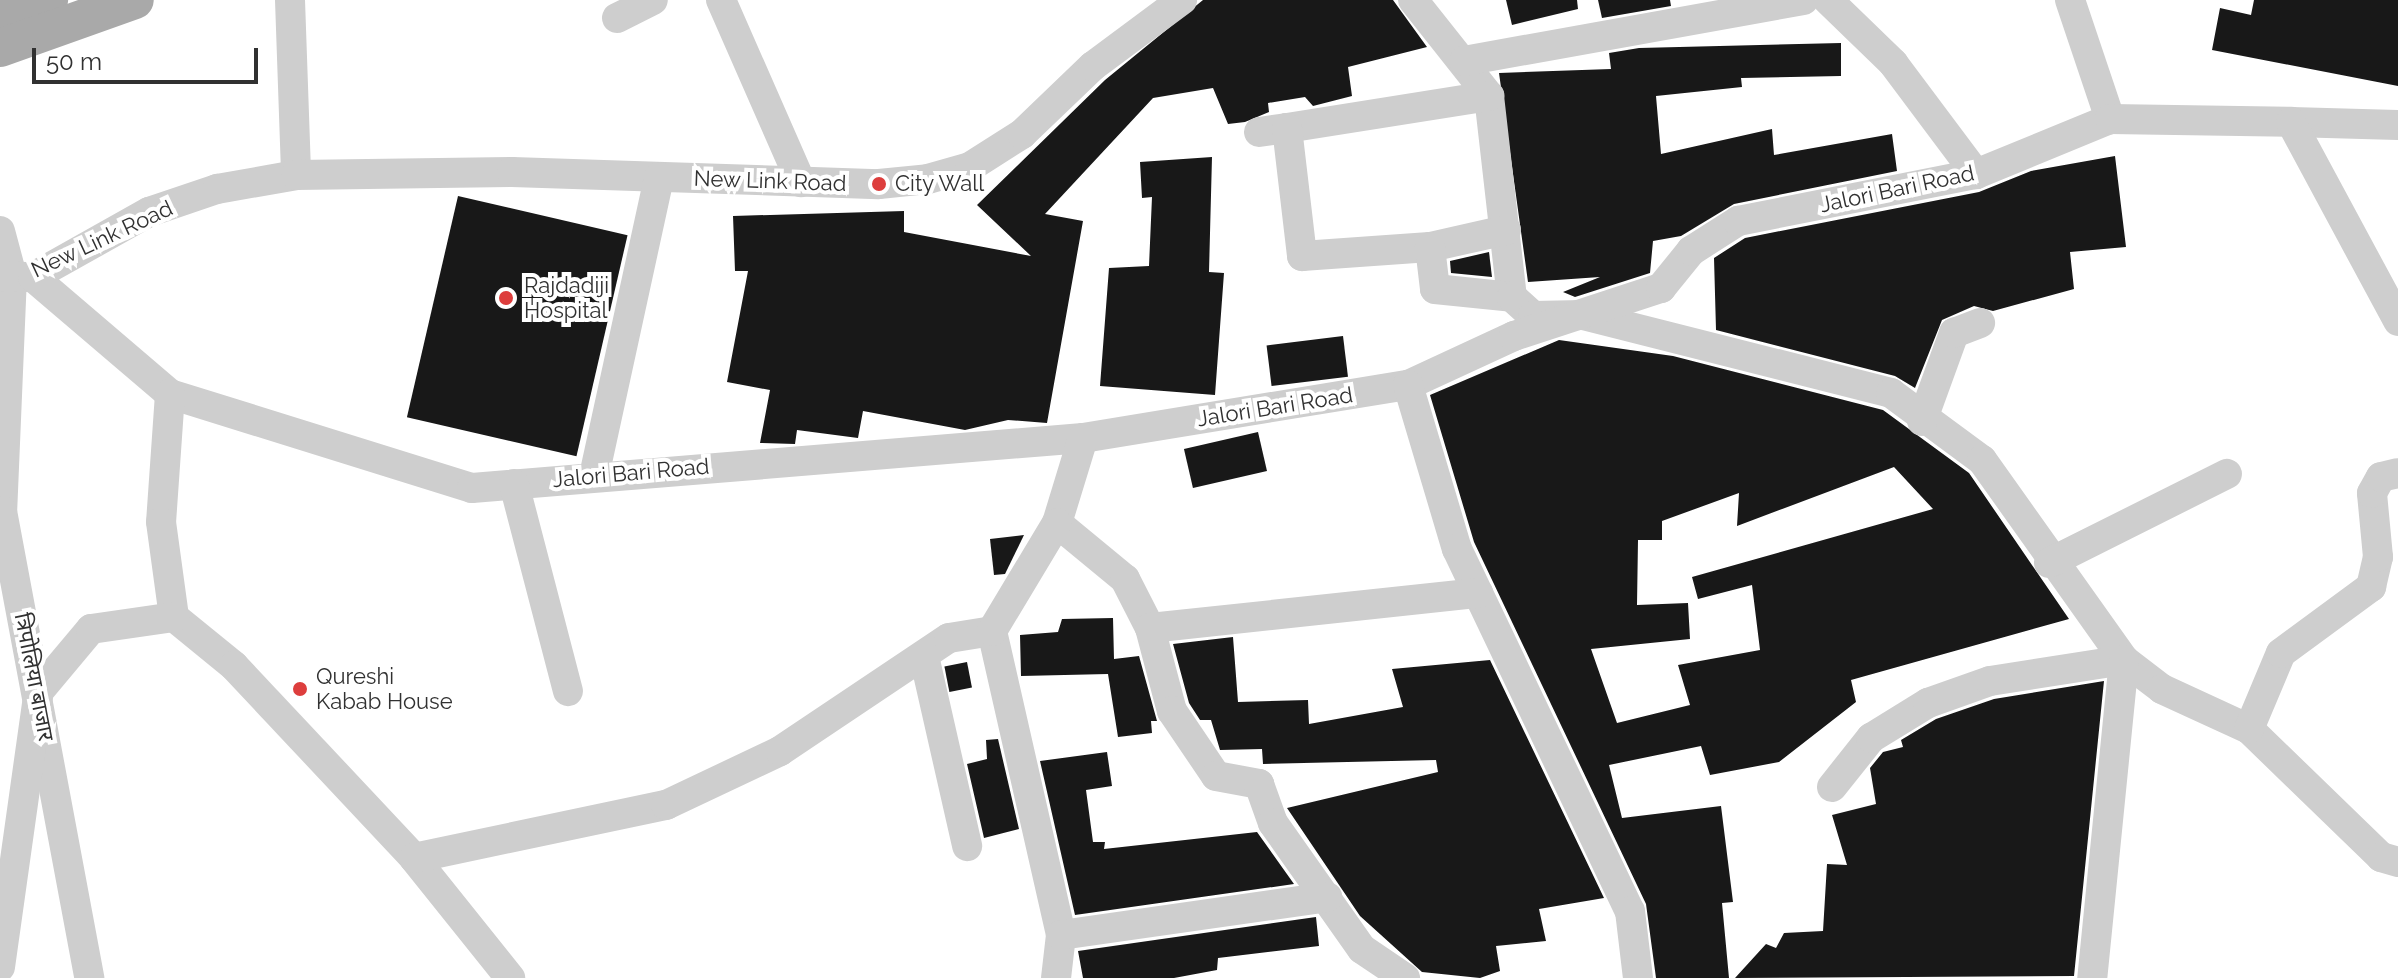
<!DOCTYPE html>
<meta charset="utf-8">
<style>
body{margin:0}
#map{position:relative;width:2398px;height:978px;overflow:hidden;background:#fff;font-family:Raleway,"Noto Sans Devanagari",sans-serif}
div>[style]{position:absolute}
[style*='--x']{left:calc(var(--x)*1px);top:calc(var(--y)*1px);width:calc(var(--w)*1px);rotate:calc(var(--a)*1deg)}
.building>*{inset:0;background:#181818;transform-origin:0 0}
.minor>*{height:30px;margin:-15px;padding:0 15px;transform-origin:15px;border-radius:15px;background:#cecece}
.major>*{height:38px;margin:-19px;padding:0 19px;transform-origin:19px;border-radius:19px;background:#a9a9a9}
.dots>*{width:22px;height:22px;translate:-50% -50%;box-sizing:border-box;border:4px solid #fff;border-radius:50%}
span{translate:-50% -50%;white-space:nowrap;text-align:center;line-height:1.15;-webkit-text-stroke:8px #fff;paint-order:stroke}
.street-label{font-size:22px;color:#313131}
.poi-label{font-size:22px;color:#313131}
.left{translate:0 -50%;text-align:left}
.scale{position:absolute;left:32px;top:48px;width:226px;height:36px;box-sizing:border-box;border:4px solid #313131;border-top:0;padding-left:10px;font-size:24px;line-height:28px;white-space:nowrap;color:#313131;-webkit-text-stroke:6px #fff;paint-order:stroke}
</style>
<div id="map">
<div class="building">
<div style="clip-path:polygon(1203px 0,1393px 0,1427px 47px,1348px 67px,1352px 96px,1313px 106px,1305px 97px,1268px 103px,1269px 112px,1245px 122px,1228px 124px,1213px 88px,1153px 98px,1045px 214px,1083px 221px,1047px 423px,1008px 420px,965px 430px,863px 411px,858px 438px,797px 430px,795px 444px,760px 443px,770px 390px,727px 382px,748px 271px,735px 271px,733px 216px,904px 211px,904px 232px,1031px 256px,977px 205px,1105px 80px)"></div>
<div style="clip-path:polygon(1506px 0,1577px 0,1578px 9px,1512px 25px)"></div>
<div style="clip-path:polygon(1598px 0,1670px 0,1671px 6px,1602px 18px)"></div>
<div style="clip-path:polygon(2254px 0,2398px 0,2398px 86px,2212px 50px,2220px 8px,2251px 15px)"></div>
<div style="clip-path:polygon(1841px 43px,1841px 76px,1741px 78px,1742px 87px,1656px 96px,1661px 154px,1772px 129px,1774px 155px,1892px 134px,1897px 171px,1734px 204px,1681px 236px,1653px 241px,1650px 273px,1575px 297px,1563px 292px,1600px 277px,1528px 282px,1499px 73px,1611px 69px,1609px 53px,1639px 48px)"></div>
<div style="clip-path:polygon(2115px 156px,2126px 247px,2070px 252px,2074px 289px,1993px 311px,1974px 306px,1942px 320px,1915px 388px,1895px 376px,1716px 330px,1714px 258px,1745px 238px,1979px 192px,2031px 171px)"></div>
<div style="clip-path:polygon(1212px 157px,1209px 272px,1224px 273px,1215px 395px,1100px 386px,1109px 268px,1149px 266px,1152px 197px,1142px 198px,1140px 162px)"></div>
<div style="left:458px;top:196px;width:174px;height:227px;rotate:13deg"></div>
<div style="clip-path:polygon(1489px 252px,1492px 277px,1451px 273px,1450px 261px)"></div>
<div style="left:1343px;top:336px;width:41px;height:77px;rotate:83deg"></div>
<div style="clip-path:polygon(evenodd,1559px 340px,1673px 356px,1883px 410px,1969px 473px,2069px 619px,1851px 680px,1856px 702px,1779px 762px,1710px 775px,1701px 746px,1609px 765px,1622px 818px,1721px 806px,1733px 902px,1722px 903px,1729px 978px,1656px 978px,1646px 904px,1474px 542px,1430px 395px,1559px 340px,1894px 467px,1933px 509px,1692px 577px,1698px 599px,1752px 585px,1760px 650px,1678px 665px,1690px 705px,1617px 723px,1591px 649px,1690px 639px,1688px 603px,1637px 605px,1638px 540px,1662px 540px,1662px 521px,1739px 493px,1737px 526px,1894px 467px)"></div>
<div style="left:1258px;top:432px;width:40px;height:76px;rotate:77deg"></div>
<div style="clip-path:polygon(1024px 535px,1005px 574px,994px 575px,990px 539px)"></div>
<div style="clip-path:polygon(1113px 618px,1114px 659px,1139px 656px,1157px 721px,1151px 721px,1152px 733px,1118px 737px,1108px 674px,1021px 676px,1020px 635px,1058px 632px,1062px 619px)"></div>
<div style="clip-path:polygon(1233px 637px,1238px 702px,1308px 700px,1309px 724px,1403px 707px,1392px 669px,1490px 660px,1604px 898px,1539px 909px,1546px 941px,1496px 946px,1500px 971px,1480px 978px,1422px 972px,1360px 916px,1287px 808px,1438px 772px,1436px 760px,1263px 764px,1262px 749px,1220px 750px,1211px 720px,1200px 720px,1189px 703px,1173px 644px)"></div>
<div style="left:967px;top:662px;width:26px;height:23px;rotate:79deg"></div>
<div style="clip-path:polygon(2104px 681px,2074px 976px,1735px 978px,1766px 944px,1776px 948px,1784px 933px,1823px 931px,1827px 864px,1847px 865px,1832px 815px,1876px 804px,1870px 768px,1883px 752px,1903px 747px,1901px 740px,1936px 719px,1994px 699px)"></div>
<div style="clip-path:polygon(998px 739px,1019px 829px,984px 838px,967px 764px,987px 759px,986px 740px)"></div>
<div style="clip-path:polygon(1107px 752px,1112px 786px,1086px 790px,1093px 842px,1105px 842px,1104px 849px,1257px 832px,1294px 884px,1075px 915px,1040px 761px)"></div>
<div style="clip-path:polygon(1316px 917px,1319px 946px,1218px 958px,1217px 970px,1174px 978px,1083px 978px,1078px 951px)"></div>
</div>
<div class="minor">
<div style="--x:290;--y:0;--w:175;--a:88"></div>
<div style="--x:721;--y:0;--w:199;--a:66.3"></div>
<div style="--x:1413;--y:0;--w:122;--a:51.6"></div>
<div style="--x:1489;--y:96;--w:202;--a:83.5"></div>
<div style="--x:1828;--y:0;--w:91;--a:44.1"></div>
<div style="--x:1893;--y:63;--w:139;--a:53.2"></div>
<div style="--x:2070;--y:0;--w:126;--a:71.4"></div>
<div style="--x:617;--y:18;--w:40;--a:-26.6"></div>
<div style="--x:1464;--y:61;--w:345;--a:-10.2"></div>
<div style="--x:2291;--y:122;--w:107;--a:1.6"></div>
<div style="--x:1287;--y:128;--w:205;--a:-9"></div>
<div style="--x:1259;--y:132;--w:28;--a:-8"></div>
<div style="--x:1287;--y:128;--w:129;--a:83.3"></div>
<div style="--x:1302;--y:256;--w:128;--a:-4"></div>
<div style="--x:1506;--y:230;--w:78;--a:167.4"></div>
<div style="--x:1430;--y:247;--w:42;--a:83.2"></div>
<div style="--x:1435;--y:289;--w:77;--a:5.9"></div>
<div style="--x:1512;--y:297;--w:28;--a:42"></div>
<div style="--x:1533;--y:316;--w:50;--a:-1.1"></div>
<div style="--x:1583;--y:315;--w:318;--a:14.2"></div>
<div style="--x:1891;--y:393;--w:113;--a:36.4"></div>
<div style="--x:1982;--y:460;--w:245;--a:54.6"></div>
<div style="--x:2124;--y:660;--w:48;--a:37.3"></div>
<div style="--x:2162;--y:689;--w:96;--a:24.7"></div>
<div style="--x:2249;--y:729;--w:184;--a:44.1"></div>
<div style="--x:2381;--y:857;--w:18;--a:16"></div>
<div style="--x:0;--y:231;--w:47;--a:75.1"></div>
<div style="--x:12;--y:276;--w:235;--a:92.4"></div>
<div style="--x:2;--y:511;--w:475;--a:79.4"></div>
<div style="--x:0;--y:276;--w:33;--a:2"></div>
<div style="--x:33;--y:277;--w:133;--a:-29.3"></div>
<div style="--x:149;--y:212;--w:72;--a:-18.7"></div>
<div style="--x:217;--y:189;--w:80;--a:-10"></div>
<div style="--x:296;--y:175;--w:216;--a:-0.8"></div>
<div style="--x:512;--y:172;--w:367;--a:1.9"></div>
<div style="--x:879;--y:184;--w:49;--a:-5.8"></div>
<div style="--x:928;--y:179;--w:44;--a:-15.9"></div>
<div style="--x:970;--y:167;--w:62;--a:-32.4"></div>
<div style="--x:1022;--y:134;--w:98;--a:-43.8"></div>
<div style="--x:1093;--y:66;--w:111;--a:-36.6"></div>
<div style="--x:33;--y:277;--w:180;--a:40.5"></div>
<div style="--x:170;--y:394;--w:316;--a:17.3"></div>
<div style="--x:472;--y:488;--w:613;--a:-4.68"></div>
<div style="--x:1083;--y:438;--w:329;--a:-9.3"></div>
<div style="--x:1408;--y:385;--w:117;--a:-24.8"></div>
<div style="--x:1514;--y:336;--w:155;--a:-18.1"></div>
<div style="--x:1661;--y:288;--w:48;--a:-51"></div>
<div style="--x:1691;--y:251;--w:56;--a:-32.6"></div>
<div style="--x:1738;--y:221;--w:243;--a:-11.2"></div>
<div style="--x:1976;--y:174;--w:145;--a:-22.3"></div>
<div style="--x:2110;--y:119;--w:181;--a:0.9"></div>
<div style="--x:2291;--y:122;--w:226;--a:61.7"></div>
<div style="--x:1408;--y:385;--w:171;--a:73.4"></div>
<div style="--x:1457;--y:549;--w:401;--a:64.5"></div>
<div style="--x:1630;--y:911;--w:67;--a:83.2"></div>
<div style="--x:170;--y:394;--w:128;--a:94"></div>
<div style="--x:161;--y:522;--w:96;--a:82.2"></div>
<div style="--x:174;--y:617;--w:77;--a:39.2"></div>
<div style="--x:234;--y:666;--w:263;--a:46.8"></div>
<div style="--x:414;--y:858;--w:154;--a:51.3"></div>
<div style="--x:1922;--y:421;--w:94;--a:-70"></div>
<div style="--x:1954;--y:333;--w:28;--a:-21"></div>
<div style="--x:1083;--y:438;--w:89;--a:107"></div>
<div style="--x:1057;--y:523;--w:88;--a:39.5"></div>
<div style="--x:1125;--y:579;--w:55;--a:63"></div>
<div style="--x:1150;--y:628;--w:86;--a:75.2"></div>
<div style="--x:1172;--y:711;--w:78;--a:55.9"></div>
<div style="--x:1216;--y:776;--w:44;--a:10.5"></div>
<div style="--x:1259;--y:784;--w:41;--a:70.3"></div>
<div style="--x:1273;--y:823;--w:154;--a:54.8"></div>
<div style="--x:1362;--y:949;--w:52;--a:34"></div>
<div style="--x:594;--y:476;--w:306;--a:-77.7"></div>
<div style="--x:514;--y:484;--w:214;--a:75.4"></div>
<div style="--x:2049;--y:563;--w:199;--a:-26.6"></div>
<div style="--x:1150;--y:628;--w:330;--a:-6.1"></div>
<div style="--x:992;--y:631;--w:312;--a:77.2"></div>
<div style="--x:1061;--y:935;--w:43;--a:96.6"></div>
<div style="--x:924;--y:656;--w:195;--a:77.2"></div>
<div style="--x:2249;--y:729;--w:82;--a:-67.2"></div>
<div style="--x:2281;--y:653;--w:112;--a:-36.3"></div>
<div style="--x:2371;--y:587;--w:31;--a:-77"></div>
<div style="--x:2378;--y:557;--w:64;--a:-95.4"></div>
<div style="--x:2372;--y:493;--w:18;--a:-61"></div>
<div style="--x:2381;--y:477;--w:17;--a:-13"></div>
<div style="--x:1832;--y:787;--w:63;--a:-51.5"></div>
<div style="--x:1871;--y:738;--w:67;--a:-31.6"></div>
<div style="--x:1928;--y:703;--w:66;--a:-19.5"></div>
<div style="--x:1990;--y:681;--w:136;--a:-8.9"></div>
<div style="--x:2124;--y:660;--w:320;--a:95.7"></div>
<div style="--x:414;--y:858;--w:258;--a:-11.9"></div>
<div style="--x:666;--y:805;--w:126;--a:-25.3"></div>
<div style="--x:780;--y:751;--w:203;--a:-33.8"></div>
<div style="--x:949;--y:638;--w:44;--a:-9.2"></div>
<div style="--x:992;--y:631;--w:126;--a:-59"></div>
<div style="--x:1061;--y:935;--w:269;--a:-8.1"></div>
<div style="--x:0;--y:967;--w:279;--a:-82"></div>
<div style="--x:39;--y:691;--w:81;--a:-50"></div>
<div style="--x:91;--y:629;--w:84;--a:-8.2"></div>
</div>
<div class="major">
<div style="--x:0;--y:17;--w:52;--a:-19.1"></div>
<div style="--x:0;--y:48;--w:143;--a:-19.6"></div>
</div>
<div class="dots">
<div style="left:879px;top:184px;background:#dd3e3d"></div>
<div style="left:506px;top:298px;background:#dd3e3d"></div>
<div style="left:300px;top:689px;background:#dd3e3d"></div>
</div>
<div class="street-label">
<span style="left:770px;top:181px;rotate:2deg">New Link Road</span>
<span style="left:1897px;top:189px;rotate:-12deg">Jalori Bari Road</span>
<span style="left:102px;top:239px;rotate:-25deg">New Link Road</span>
<span style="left:1275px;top:407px;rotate:-9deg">Jalori Bari Road</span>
<span style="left:631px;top:473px;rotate:-5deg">Jalori Bari Road</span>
<span style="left:34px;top:677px;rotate:79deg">त्रिपोलिया बाजार</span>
</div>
<div class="poi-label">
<span class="left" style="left:895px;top:184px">City Wall</span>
<span class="left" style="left:524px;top:298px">Rajdadiji<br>Hospital</span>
<span class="left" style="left:316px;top:689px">Qureshi<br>Kabab House</span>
</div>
<div class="scale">50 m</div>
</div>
